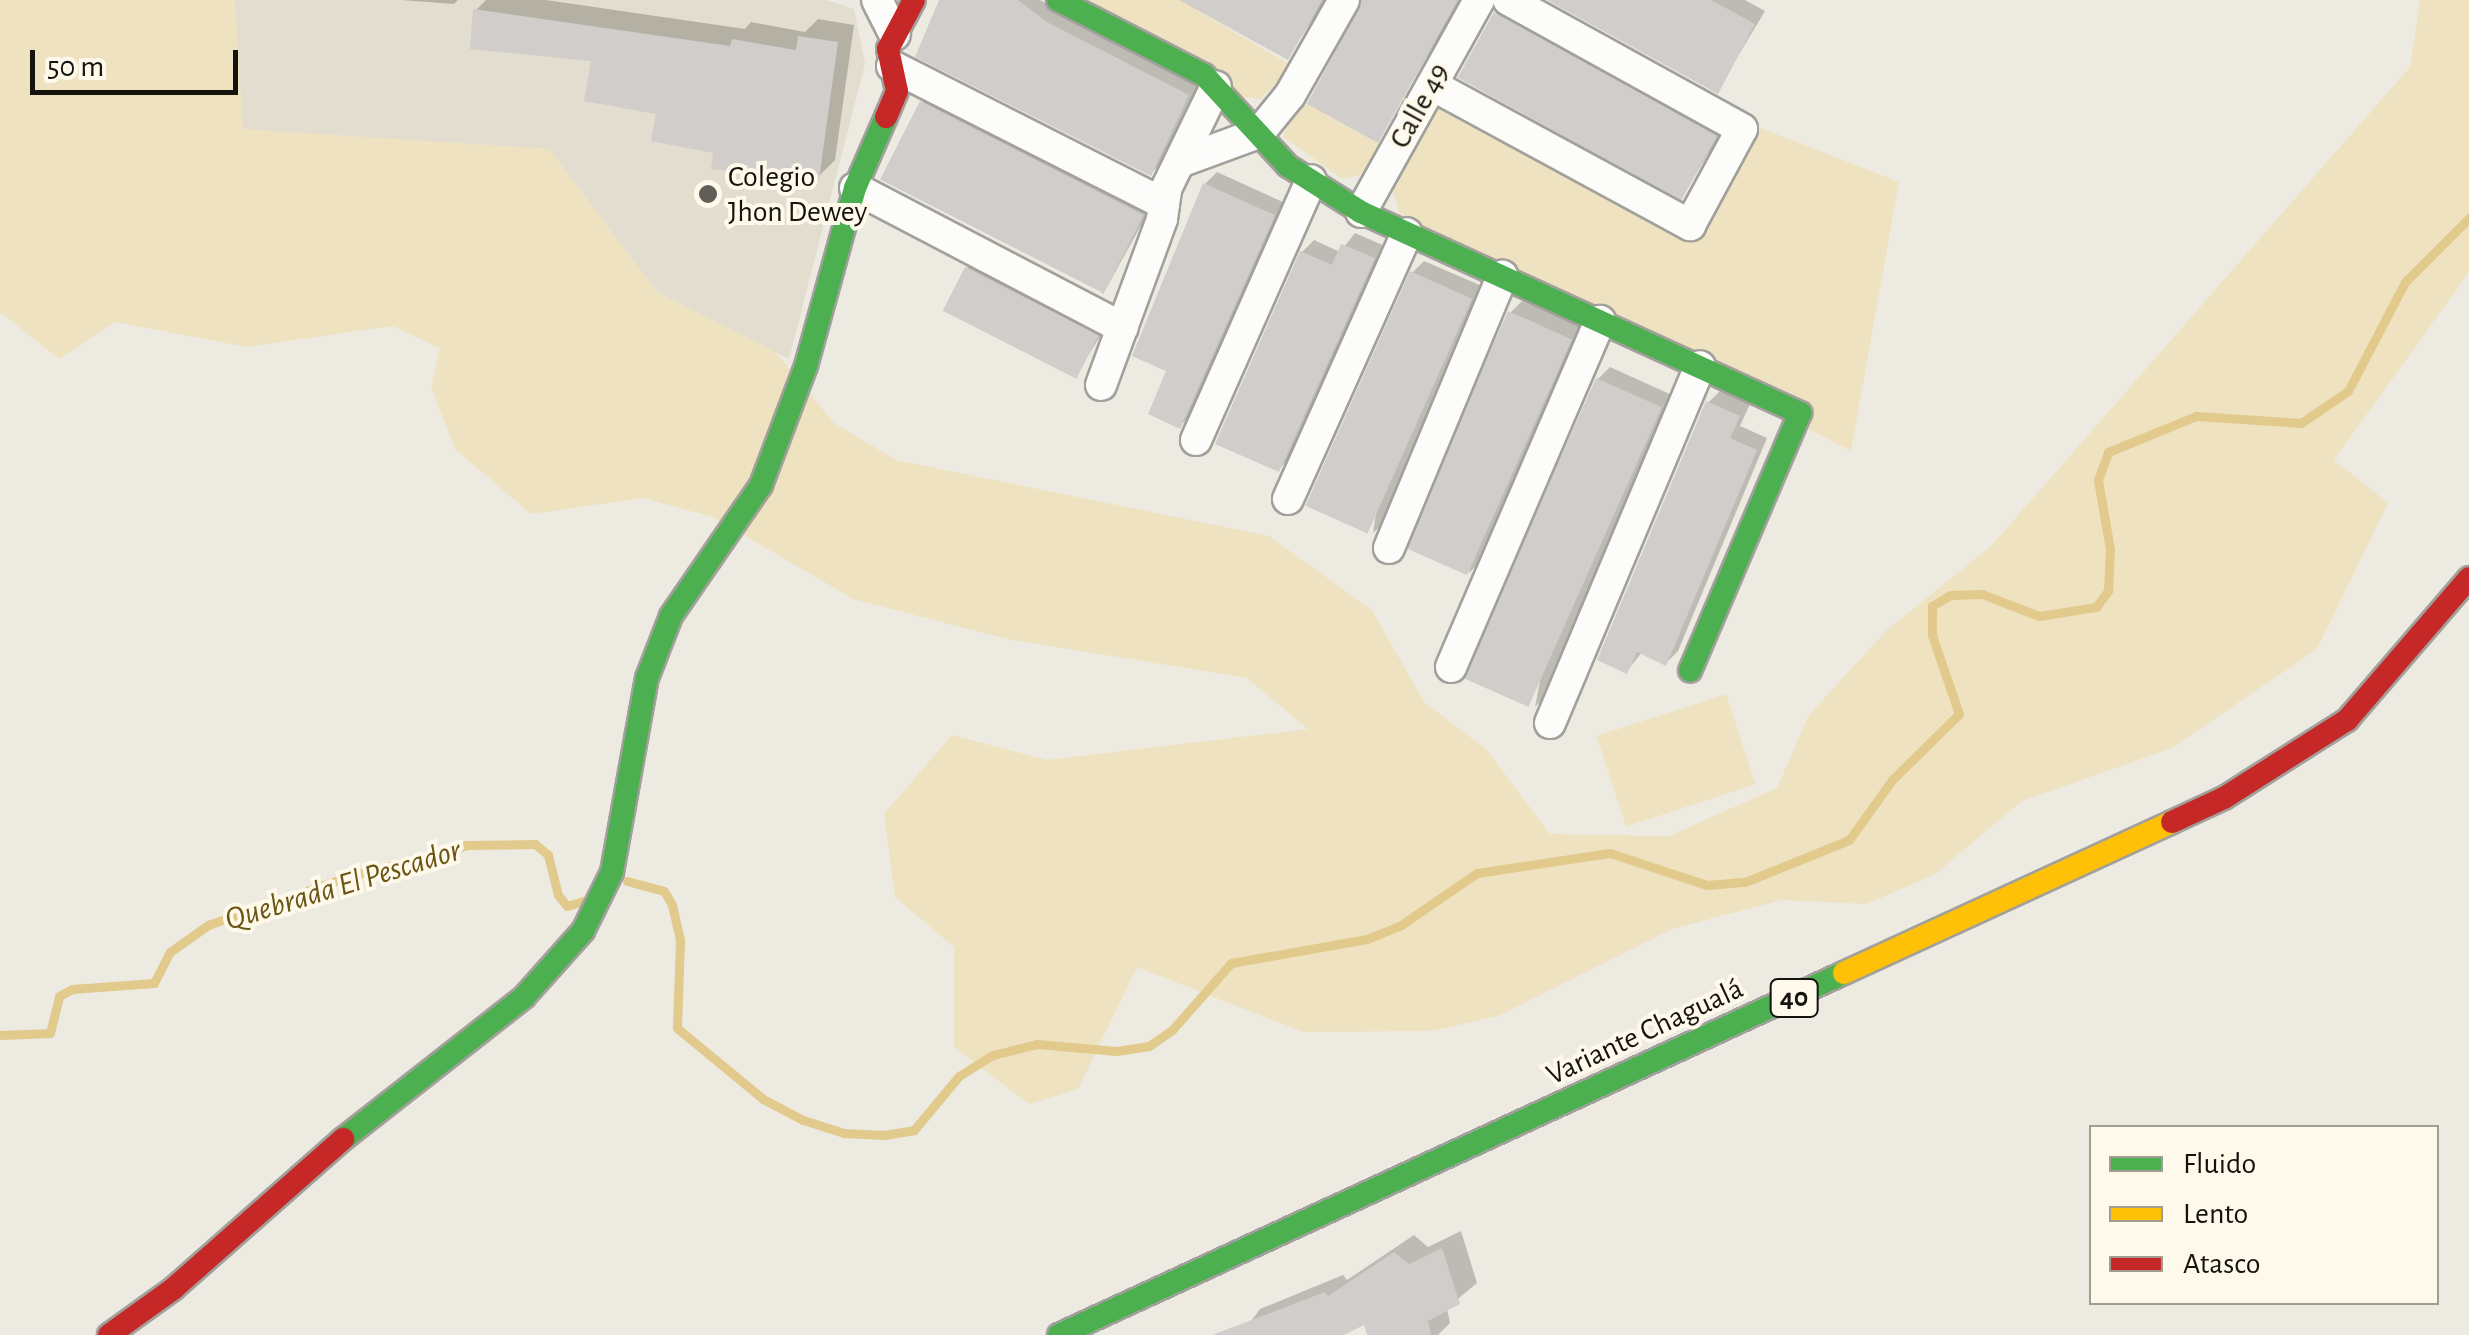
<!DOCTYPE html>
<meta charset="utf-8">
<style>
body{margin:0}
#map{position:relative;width:2469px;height:1335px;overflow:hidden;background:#edeae2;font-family:"Alegreya Sans",sans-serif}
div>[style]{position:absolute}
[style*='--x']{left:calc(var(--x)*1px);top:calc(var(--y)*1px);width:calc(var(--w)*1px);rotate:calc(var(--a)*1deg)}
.built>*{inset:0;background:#e2ddce}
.green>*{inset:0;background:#eee2c0;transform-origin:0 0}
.shadow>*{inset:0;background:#0003}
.stream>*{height:9px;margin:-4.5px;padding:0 4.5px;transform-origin:4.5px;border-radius:4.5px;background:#e1ca8c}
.building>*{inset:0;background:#d0cdcb;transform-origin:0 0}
.roads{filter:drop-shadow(2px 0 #a2a09a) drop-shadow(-2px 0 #a2a09a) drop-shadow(0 2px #a2a09a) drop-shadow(0 -2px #a2a09a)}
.street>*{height:30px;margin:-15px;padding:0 15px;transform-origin:15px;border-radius:15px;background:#fcfcfb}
.fast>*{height:22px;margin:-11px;padding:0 11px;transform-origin:11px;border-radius:11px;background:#4caf50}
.slow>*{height:22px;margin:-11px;padding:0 11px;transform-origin:11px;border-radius:11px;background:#ffc107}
.jam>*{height:22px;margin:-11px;padding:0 11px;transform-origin:11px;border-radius:11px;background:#c62828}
.dots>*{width:28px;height:28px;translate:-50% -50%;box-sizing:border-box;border:5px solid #fef9eb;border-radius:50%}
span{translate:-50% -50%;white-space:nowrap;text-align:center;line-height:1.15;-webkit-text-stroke:8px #fef9eb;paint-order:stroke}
.shield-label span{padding:2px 8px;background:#fef9eb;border:2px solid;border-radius:8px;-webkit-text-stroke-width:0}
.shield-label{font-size:28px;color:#15130e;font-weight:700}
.street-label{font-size:30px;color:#15130e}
.poi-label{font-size:30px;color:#15130e}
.left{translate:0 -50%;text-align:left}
.water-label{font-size:32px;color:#6a5513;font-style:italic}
.legend{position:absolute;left:2089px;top:1125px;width:350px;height:180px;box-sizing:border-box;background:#fef9eb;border:2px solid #a19d93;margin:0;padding:12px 18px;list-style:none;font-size:30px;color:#15130e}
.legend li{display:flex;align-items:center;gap:20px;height:50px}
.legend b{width:50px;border:2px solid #a19d93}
.scale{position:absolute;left:30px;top:50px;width:208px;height:45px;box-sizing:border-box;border:5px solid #15130e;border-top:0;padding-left:12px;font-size:30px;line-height:35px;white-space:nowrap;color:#15130e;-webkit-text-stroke:8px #fef9eb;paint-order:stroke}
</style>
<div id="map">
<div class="built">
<div style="clip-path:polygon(185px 0,827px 0,854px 9px,865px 64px,789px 359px,657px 292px,549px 149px,169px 125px)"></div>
</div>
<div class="green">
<div style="clip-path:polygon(0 0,235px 0,243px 129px,549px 149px,657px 292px,775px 352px,834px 423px,896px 460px,1269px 536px,1372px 610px,1424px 702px,1486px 749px,1550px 834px,1669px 836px,1777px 788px,1809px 715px,1887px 630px,1992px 545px,2410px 67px,2420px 0,2469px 0,2469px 272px,2334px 460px,2388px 503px,2317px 649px,2172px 748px,2022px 801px,1934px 875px,1866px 904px,1782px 900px,1672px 929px,1498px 1016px,1432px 1031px,1303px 1032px,1137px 967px,1078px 1089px,1029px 1104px,954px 1047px,954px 947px,895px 897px,884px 814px,952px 735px,1047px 760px,1308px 729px,1247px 678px,1007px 639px,853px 599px,713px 517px,643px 498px,531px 514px,455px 449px,431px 387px,440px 348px,392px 326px,247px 347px,115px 322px,59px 359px,0 312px)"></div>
<div style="clip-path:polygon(1089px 0,1180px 0,1294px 67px,1260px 99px,1244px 97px)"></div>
<div style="clip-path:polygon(1438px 101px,1691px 240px,1753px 125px,1899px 182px,1851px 451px,1400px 214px,1390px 183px)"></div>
<div style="clip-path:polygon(1307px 104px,1381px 145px,1372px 172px,1343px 179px,1283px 137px,1295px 110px)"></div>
<div style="left:1726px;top:694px;width:95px;height:136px;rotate:72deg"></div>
</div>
<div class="shadow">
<div style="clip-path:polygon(401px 0,458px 0,454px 4px)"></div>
<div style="clip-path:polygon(486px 0,546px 0,745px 29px,751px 22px,805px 32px,818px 19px,854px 25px,835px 160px,818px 177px,716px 151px,594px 59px,476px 10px)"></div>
<div style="clip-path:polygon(940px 0,1040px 0,1200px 84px,1163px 162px,1151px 173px)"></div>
<div style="clip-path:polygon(1185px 0,1325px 0,1288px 57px)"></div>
<div style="clip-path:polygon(1361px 0,1461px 0,1377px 140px,1363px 9px)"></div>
<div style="clip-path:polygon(1552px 0,1745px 0,1765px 11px,1717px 91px)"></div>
<div style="clip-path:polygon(1508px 1px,1727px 124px,1682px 196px,1496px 13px)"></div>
<div style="clip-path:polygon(934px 91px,1154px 202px,1103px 294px,922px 103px)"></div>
<div style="clip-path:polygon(1217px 172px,1285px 203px,1192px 414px,1180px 426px,1170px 370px,1205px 184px)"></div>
<div style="clip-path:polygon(1355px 233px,1385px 246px,1291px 457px,1279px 469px,1302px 252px,1314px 240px,1340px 252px)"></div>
<div style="clip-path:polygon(979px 256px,1108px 324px,1075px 376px,967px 268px)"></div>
<div style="clip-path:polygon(1424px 261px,1482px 286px,1385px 522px,1373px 533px,1412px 273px)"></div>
<div style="clip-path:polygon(1522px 301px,1582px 327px,1481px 561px,1469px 573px,1510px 313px)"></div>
<div style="clip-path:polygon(1610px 367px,1672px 395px,1547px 695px,1535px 707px,1598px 379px)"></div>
<div style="clip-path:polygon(1720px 391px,1750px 404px,1740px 426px,1767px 438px,1678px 651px,1666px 663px,1642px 652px,1627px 671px,1708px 403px)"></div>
<div style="clip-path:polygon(1461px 1231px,1477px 1283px,1447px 1308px,1450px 1323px,1438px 1335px,1370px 1335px,1366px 1321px,1338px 1335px,1241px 1335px,1260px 1309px,1343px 1275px,1347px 1280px,1414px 1235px,1428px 1247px)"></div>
</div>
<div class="stream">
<div style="--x:627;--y:881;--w:38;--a:15"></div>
<div style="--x:664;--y:891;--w:16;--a:60"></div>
<div style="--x:672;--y:905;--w:37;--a:77"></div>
<div style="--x:680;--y:941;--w:87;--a:92"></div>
<div style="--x:677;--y:1028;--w:112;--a:39.5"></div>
<div style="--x:763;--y:1099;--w:45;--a:27.7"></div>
<div style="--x:803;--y:1120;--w:43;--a:17.6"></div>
<div style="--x:844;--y:1133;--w:40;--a:2.9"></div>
<div style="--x:884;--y:1135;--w:30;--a:-9"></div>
<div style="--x:914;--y:1130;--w:70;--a:-50.2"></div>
<div style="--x:959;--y:1076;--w:40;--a:-32"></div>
<div style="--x:993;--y:1055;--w:45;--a:-14"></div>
<div style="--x:1037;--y:1044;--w:80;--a:5"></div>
<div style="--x:1117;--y:1051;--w:32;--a:-9"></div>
<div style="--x:1149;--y:1046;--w:28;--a:-35"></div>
<div style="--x:1172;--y:1030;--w:89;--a:-48.6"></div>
<div style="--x:1231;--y:963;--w:138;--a:-10"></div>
<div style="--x:1367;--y:939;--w:37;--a:-22"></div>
<div style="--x:1401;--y:925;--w:92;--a:-34.4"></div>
<div style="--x:1477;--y:873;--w:134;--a:-8.6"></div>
<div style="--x:1610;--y:853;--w:102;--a:18.3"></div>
<div style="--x:1707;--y:885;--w:38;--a:-5"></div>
<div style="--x:1745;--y:882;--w:112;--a:-22"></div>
<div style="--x:1849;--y:840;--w:74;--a:-54.4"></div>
<div style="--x:1892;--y:780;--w:94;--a:-44.6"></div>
<div style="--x:1959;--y:714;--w:83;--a:-108.9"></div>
<div style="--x:1932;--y:635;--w:29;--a:-90"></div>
<div style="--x:1932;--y:606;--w:21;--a:-31"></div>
<div style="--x:1950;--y:595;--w:32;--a:-2"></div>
<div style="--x:1982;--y:594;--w:61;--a:21.1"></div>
<div style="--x:2039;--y:616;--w:58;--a:-9"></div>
<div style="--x:2096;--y:607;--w:20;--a:-53"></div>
<div style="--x:2108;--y:591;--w:42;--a:-87.3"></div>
<div style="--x:2110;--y:549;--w:70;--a:-99.9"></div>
<div style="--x:2098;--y:480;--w:30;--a:-70"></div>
<div style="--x:2108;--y:452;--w:95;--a:-22.2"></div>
<div style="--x:2196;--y:416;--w:105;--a:3.8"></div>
<div style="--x:2301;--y:423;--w:57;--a:-34.2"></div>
<div style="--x:2348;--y:391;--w:123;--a:-62.4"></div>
<div style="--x:2405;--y:282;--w:91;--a:-45"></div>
<div style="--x:0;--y:1035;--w:50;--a:-2.3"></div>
<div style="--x:50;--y:1033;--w:38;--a:-76"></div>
<div style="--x:59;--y:996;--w:15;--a:-28"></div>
<div style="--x:72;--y:989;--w:82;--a:-4.2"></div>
<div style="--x:154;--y:983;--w:35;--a:-63"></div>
<div style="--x:170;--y:952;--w:47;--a:-35.4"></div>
<div style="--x:208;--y:925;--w:144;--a:-19.1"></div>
<div style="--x:344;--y:878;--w:127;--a:-15"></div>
<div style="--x:467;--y:845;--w:68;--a:-0.8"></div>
<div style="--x:535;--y:844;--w:17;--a:40"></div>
<div style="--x:548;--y:855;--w:41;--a:76"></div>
<div style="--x:558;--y:895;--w:14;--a:51"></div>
<div style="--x:567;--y:906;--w:17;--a:-17"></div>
</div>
<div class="building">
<div style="clip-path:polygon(939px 0,1018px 0,1047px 22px,1189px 95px,1151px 176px,915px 57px)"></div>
<div style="clip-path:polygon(1179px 0,1322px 0,1288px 60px)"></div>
<div style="clip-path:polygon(1363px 0,1458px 0,1378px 143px,1307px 104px)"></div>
<div style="clip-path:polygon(1547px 0,1711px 0,1755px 24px,1718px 94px)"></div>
<div style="clip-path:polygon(473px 9px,730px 46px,732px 39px,796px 50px,798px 36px,838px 42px,819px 180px,711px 169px,713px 153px,651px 141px,656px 114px,584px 101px,591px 61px,470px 49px)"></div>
<div style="left:1494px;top:12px;width:255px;height:75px;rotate:29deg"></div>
<div style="left:920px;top:101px;width:251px;height:88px;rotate:27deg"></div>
<div style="clip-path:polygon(1203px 183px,1275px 215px,1180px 429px,1148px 414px,1166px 371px,1132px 356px)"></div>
<div style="clip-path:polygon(1341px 244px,1375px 258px,1279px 472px,1215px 444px,1300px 251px,1332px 265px)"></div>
<div style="left:965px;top:267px;width:150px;height:49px;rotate:27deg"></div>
<div style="left:1410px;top:271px;width:68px;height:257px;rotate:24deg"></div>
<div style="left:1508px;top:311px;width:70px;height:258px;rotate:24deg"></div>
<div style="left:1596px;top:378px;width:72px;height:328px;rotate:24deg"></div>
<div style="clip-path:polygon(1706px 401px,1740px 416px,1730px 438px,1757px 450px,1666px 666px,1637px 652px,1627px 674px,1597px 660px)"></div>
<div style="clip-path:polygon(1442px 1248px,1460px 1304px,1428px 1321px,1431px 1335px,1367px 1335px,1364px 1325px,1344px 1335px,1212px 1335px,1325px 1292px,1328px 1296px,1394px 1252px,1409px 1264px)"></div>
</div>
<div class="roads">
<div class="street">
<div style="--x:877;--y:0;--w:39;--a:63"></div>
<div style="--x:892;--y:66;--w:305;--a:26.9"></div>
<div style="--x:1432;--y:85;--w:294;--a:28.5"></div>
<div style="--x:1690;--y:225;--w:109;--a:-61.6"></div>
<div style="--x:1742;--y:129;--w:267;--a:-151.1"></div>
<div style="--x:1180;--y:162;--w:84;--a:-20.2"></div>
<div style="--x:1259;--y:133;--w:49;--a:-50.8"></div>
<div style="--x:1290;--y:95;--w:109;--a:-60.4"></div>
<div style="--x:855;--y:188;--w:302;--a:27.6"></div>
<div style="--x:1361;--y:212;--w:243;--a:-60.9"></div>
<div style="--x:1101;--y:385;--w:177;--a:-69.8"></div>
<div style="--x:1162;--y:219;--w:30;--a:-82"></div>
<div style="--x:1166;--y:189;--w:114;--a:-64.1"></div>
<div style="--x:1196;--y:440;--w:284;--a:-66.1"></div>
<div style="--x:1288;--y:499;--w:291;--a:-65.9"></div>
<div style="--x:1389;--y:548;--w:295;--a:-67.4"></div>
<div style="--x:1451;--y:667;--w:377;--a:-66.7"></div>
<div style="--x:1550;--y:723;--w:387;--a:-67.2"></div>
</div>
<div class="fast">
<div style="--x:1058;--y:0;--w:164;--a:27.2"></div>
<div style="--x:1204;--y:75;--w:124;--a:47.3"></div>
<div style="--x:1288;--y:166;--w:86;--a:32.2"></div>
<div style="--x:1361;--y:212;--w:483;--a:24.6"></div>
<div style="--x:1800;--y:413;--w:280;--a:113.1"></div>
<div style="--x:343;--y:1139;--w:230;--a:-38.1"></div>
<div style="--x:524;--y:997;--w:89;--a:-48.2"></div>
<div style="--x:583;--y:931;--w:66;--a:-63.8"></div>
<div style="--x:612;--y:872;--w:197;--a:-79.8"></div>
<div style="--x:647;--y:678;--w:66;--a:-68.8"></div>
<div style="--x:671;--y:616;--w:159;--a:-55.5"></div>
<div style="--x:761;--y:485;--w:127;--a:-69.3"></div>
<div style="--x:806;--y:366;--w:185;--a:-74.6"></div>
<div style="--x:855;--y:188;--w:77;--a:-66.4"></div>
<div style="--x:1059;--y:1335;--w:864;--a:-24.76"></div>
</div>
<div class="slow">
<div style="--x:1844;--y:973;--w:361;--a:-24.7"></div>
</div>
<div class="jam">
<div style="--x:886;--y:117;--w:28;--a:-67"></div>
<div style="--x:897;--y:91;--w:43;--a:-102.1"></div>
<div style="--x:888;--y:49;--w:55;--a:-62"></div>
<div style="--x:2172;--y:822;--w:57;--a:-24.8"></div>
<div style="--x:2224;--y:798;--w:146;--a:-32.4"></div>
<div style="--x:2347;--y:720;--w:187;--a:-49.3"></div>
<div style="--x:109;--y:1335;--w:79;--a:-35.7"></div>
<div style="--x:173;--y:1289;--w:227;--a:-41.4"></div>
</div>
</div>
<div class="dots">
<div style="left:708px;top:194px;background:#615e58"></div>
</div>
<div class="shield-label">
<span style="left:1794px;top:998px">40</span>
</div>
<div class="street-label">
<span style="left:1420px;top:106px;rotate:-61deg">Calle 49</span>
<span style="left:1645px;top:1032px;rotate:-25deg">Variante Chagualá</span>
</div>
<div class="poi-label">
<span class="left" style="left:728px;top:194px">Colegio<br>Jhon Dewey</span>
</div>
<div class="water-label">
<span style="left:343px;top:885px;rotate:-17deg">Quebrada El Pescador</span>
</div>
<ul class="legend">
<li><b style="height:12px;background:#4caf50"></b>Fluido</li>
<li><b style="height:12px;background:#ffc107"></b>Lento</li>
<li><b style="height:12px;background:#c62828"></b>Atasco</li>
</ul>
<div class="scale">50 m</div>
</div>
